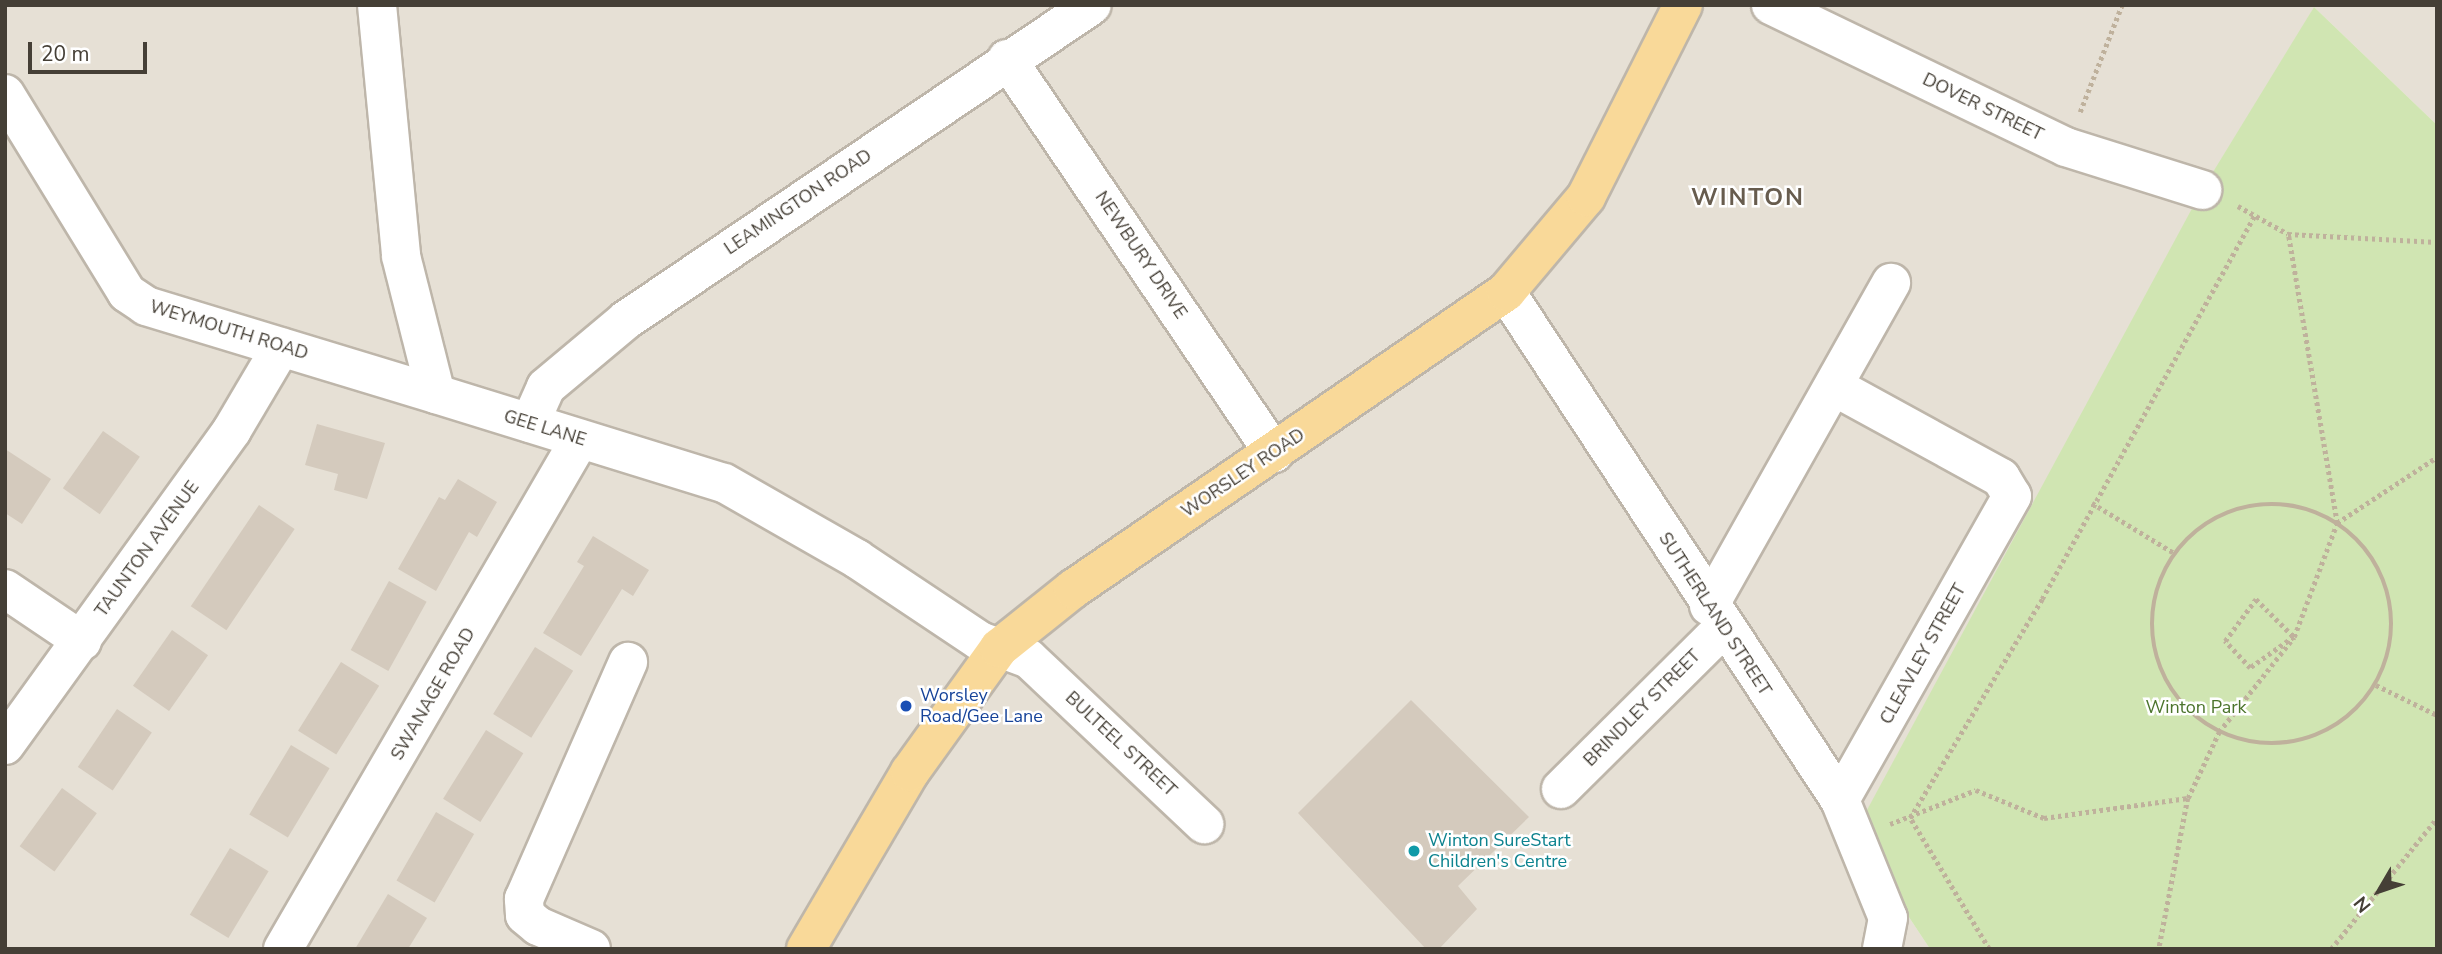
<!DOCTYPE html>
<style>
body{margin:0}
#map{position:relative;width:2442px;height:954px;overflow:hidden;background:#f3eee7;font-family:"Nunito Sans",sans-serif}
div>[style]{position:absolute}
[style*='--x']{left:calc(var(--x)*1px);top:calc(var(--y)*1px);width:calc(var(--w)*1px);rotate:calc(var(--a)*1deg)}
.residential>*{inset:0;background:#e6e0d5}
.green>*{inset:0;background:#d0e5b2}
.building>*{inset:0;background:#d4cabd;transform-origin:0 0}
.path>*{height:4.5px;margin-top:-2.25px;transform-origin:0;background:repeating-linear-gradient(90deg,#bfb19c 0 3.5px,transparent 0 7px)}
.path>.ring{margin:-2.25px;padding:0;box-sizing:content-box;background:none;border:4.5px solid #bfb19c;border-radius:50%}
.roads{filter:drop-shadow(2px 0 #beb6aa) drop-shadow(-2px 0 #beb6aa) drop-shadow(0 2px #beb6aa) drop-shadow(0 -2px #beb6aa)}
.minor>*{height:38px;margin:-19px;padding:0 19px;transform-origin:19px;border-radius:19px;background:#fff}
.major>*{height:38px;margin:-19px;padding:0 19px;transform-origin:19px;border-radius:19px;background:#f9d999}
.dots>*{width:19px;height:19px;translate:-50% -50%;box-sizing:border-box;border:4px solid #fff;border-radius:50%}
span{translate:-50% -50%;white-space:nowrap;text-align:center;line-height:1.15;-webkit-text-stroke:5px #fff;paint-order:stroke}
.street-label{font-size:18px;color:#453f36}
.transit-label{font-size:18px;color:#164399}
.left{translate:0 -50%;text-align:left}
.park-label{font-size:18px;color:#4b742c}
.culture-label{font-size:18px;color:#0d838f}
.district-label{font-size:24px;color:#675c4e;font-weight:700;letter-spacing:2px}
.frame{position:absolute;inset:0;border:7px solid #453f36;pointer-events:none}
.north{position:absolute;left:2344px;top:856px;width:70px;height:70px;-webkit-text-stroke:5px #fff;paint-order:stroke;rotate:231deg;font-size:19px;font-weight:700;line-height:28px;text-align:center;color:#453f36}
.north::after{content:'';display:block;margin:auto;width:24px;height:32px;background:#453f36;clip-path:polygon(50% 0,100% 100%,50% 72%,0 100%)}
.scale{position:absolute;left:28px;top:42px;width:119px;height:32px;box-sizing:border-box;border:4px solid #453f36;border-top:0;padding-left:9px;font-size:21px;line-height:24px;white-space:nowrap;color:#453f36;-webkit-text-stroke:5px #fff;paint-order:stroke}
</style>
<div id="map">
<div class="residential">
<div style="clip-path:polygon(5px 5px,2437px 5px,2437px 125px,2314px 7px,1854px 834px,1930px 949px,5px 949px)"></div>
</div>
<div class="green">
<div style="clip-path:polygon(2314px 7px,2437px 125px,2437px 949px,1930px 949px,1854px 834px,2202px 190px)"></div>
</div>
<div class="building">
<div style="clip-path:polygon(317px 424px,385px 443px,367px 499px,334px 490px,338px 474px,305px 465px)"></div>
<div style="left:103px;top:431px;width:45px;height:70px;rotate:35deg"></div>
<div style="clip-path:polygon(5px 449px,51px 479px,22px 524px,5px 513px)"></div>
<div style="clip-path:polygon(458px 479px,497px 502px,477px 537px,469px 532px,436px 591px,398px 569px,439px 497px,445px 500px)"></div>
<div style="left:259px;top:505px;width:43px;height:122px;rotate:34deg"></div>
<div style="clip-path:polygon(593px 536px,649px 570px,633px 596px,622px 589px,581px 656px,543px 633px,584px 566px,577px 562px)"></div>
<div style="left:389px;top:581px;width:43px;height:79px;rotate:29deg"></div>
<div style="left:172px;top:630px;width:44px;height:68px;rotate:35deg"></div>
<div style="left:535px;top:647px;width:45px;height:79px;rotate:32deg"></div>
<div style="left:341px;top:662px;width:45px;height:81px;rotate:32deg"></div>
<div style="clip-path:polygon(1411px 700px,1529px 817px,1458px 886px,1477px 909px,1439px 949px,1426px 949px,1298px 813px)"></div>
<div style="left:117px;top:709px;width:42px;height:70px;rotate:34deg"></div>
<div style="left:486px;top:730px;width:44px;height:81px;rotate:32deg"></div>
<div style="left:291px;top:745px;width:45px;height:81px;rotate:31deg"></div>
<div style="left:62px;top:788px;width:43px;height:72px;rotate:36deg"></div>
<div style="left:436px;top:812px;width:44px;height:79px;rotate:30deg"></div>
<div style="left:230px;top:848px;width:45px;height:78px;rotate:31deg"></div>
<div style="clip-path:polygon(388px 894px,427px 918px,408px 949px,355px 949px)"></div>
</div>
<div class="path">
<div style="--x:2080;--y:112;--w:115;--a:-68.6"></div>
<div style="--x:2238;--y:206;--w:57;--a:29.2"></div>
<div style="--x:2288;--y:234;--w:149;--a:3.1"></div>
<div style="--x:2092;--y:503;--w:96;--a:31.4"></div>
<div class="ring" style="left:2152px;top:504px;width:235.5px;height:235.5px"></div>
<div style="--x:2337;--y:523;--w:120;--a:-33.4"></div>
<div style="--x:2256;--y:599;--w:54;--a:45"></div>
<div style="--x:2294;--y:637;--w:54;--a:144.8"></div>
<div style="--x:2250;--y:668;--w:37;--a:-133"></div>
<div style="--x:2225;--y:641;--w:52;--a:-53.6"></div>
<div style="--x:2376;--y:685;--w:68;--a:26.2"></div>
<div style="--x:2188;--y:798;--w:73;--a:-64.8"></div>
<div style="--x:2219;--y:732;--w:121;--a:-51.7"></div>
<div style="--x:2294;--y:637;--w:122;--a:-69.3"></div>
<div style="--x:2337;--y:523;--w:293;--a:-99.6"></div>
<div style="--x:1890;--y:824;--w:92;--a:-21.6"></div>
<div style="--x:1976;--y:790;--w:74;--a:22.4"></div>
<div style="--x:2044;--y:818;--w:145;--a:-7.9"></div>
<div style="--x:2188;--y:798;--w:154;--a:100.9"></div>
<div style="--x:1989;--y:949;--w:153;--a:-121.1"></div>
<div style="--x:1910;--y:818;--w:256;--a:-58.9"></div>
<div style="--x:2042;--y:599;--w:440;--a:-61"></div>
<div style="--x:2331;--y:949;--w:169;--a:-51"></div>
</div>
<div class="roads">
<div class="minor">
<div style="--x:377;--y:5;--w:252;--a:84.5"></div>
<div style="--x:401;--y:256;--w:142;--a:75.8"></div>
<div style="--x:436;--y:394;--w:301;--a:17.2"></div>
<div style="--x:724;--y:483;--w:153;--a:29.7"></div>
<div style="--x:857;--y:559;--w:148;--a:33.7"></div>
<div style="--x:980;--y:641;--w:52;--a:20.2"></div>
<div style="--x:1029;--y:659;--w:241;--a:43.3"></div>
<div style="--x:1771;--y:5;--w:327;--a:25.7"></div>
<div style="--x:2066;--y:147;--w:143;--a:17.5"></div>
<div style="--x:1007;--y:59;--w:476;--a:55.9"></div>
<div style="--x:5;--y:94;--w:233;--a:58.5"></div>
<div style="--x:127;--y:293;--w:23;--a:34"></div>
<div style="--x:146;--y:306;--w:303;--a:16.9"></div>
<div style="--x:1506;--y:292;--w:608;--a:56.68"></div>
<div style="--x:1840;--y:800;--w:127;--a:67.9"></div>
<div style="--x:1888;--y:918;--w:32;--a:101"></div>
<div style="--x:1835;--y:387;--w:189;--a:28.7"></div>
<div style="--x:2001;--y:478;--w:21;--a:59"></div>
<div style="--x:2012;--y:496;--w:349;--a:119.5"></div>
<div style="--x:530;--y:423;--w:39;--a:-66"></div>
<div style="--x:546;--y:387;--w:104;--a:-39.9"></div>
<div style="--x:626;--y:320;--w:562;--a:-34.06"></div>
<div style="--x:5;--y:589;--w:93;--a:34"></div>
<div style="--x:1709;--y:606;--w:371;--a:-60.6"></div>
<div style="--x:5;--y:745;--w:388;--a:-54.2"></div>
<div style="--x:232;--y:430;--w:96;--a:-59.4"></div>
<div style="--x:1561;--y:789;--w:228;--a:-44.8"></div>
<div style="--x:283;--y:949;--w:590;--a:-59.79"></div>
<div style="--x:591;--y:949;--w:58;--a:-156.5"></div>
<div style="--x:538;--y:926;--w:17;--a:-140"></div>
<div style="--x:525;--y:915;--w:16;--a:-94"></div>
<div style="--x:524;--y:899;--w:259;--a:-66.3"></div>
</div>
<div class="major">
<div style="--x:806;--y:949;--w:205;--a:-59.6"></div>
<div style="--x:910;--y:772;--w:153;--a:-54.3"></div>
<div style="--x:999;--y:648;--w:95;--a:-38.6"></div>
<div style="--x:1073;--y:589;--w:525;--a:-34.45"></div>
<div style="--x:1506;--y:292;--w:124;--a:-49.9"></div>
<div style="--x:1586;--y:197;--w:215;--a:-63.2"></div>
</div>
</div>
<div class="dots">
<div style="left:906px;top:706px;background:#1a4fb4"></div>
<div style="left:1414px;top:851px;background:#0f9aa8"></div>
</div>
<div class="street-label">
<span style="left:1983px;top:107px;rotate:26deg">DOVER STREET</span>
<span style="left:798px;top:202px;rotate:-34deg">LEAMINGTON ROAD</span>
<span style="left:1141px;top:255px;rotate:56deg">NEWBURY DRIVE</span>
<span style="left:229px;top:330px;rotate:17deg">WEYMOUTH ROAD</span>
<span style="left:545px;top:428px;rotate:17deg">GEE LANE</span>
<span style="left:1243px;top:473px;rotate:-34deg">WORSLEY ROAD</span>
<span style="left:147px;top:549px;rotate:-54deg">TAUNTON AVENUE</span>
<span style="left:1715px;top:614px;rotate:57deg">SUTHERLAND STREET</span>
<span style="left:1923px;top:654px;rotate:-61deg">CLEAVLEY STREET</span>
<span style="left:433px;top:694px;rotate:-60deg">SWANAGE ROAD</span>
<span style="left:1642px;top:708px;rotate:-45deg">BRINDLEY STREET</span>
<span style="left:1121px;top:744px;rotate:43deg">BULTEEL STREET</span>
</div>
<div class="transit-label">
<span class="left" style="left:920px;top:706px">Worsley<br>Road/Gee Lane</span>
</div>
<div class="park-label">
<span style="left:2196px;top:707px">Winton Park</span>
</div>
<div class="culture-label">
<span class="left" style="left:1428px;top:851px">Winton SureStart<br>Children's Centre</span>
</div>
<div class="district-label">
<span style="left:1748px;top:198px">WINTON</span>
</div>
<div class="frame"></div>
<div class="north">N</div>
<div class="scale">20 m</div>
</div>
